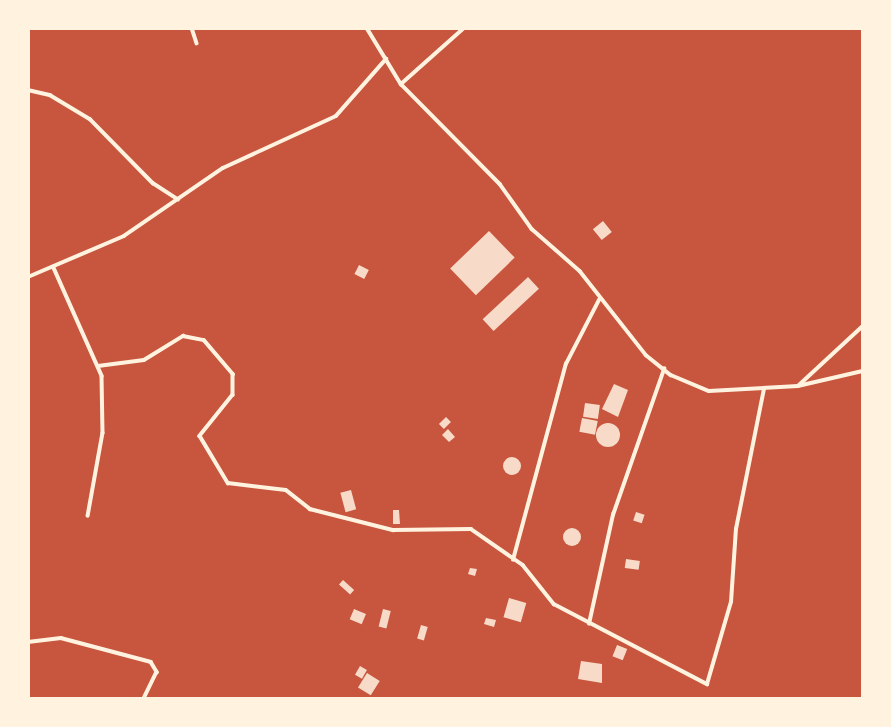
<!DOCTYPE html>
<style>
body{margin:0}
#map{position:relative;width:891px;height:727px;overflow:hidden;background:#c8553d;font-family:"Titillium Web",sans-serif}
div>[style]{position:absolute}
[style*='--x']{left:calc(var(--x)*1px);top:calc(var(--y)*1px);width:calc(var(--w)*1px);rotate:calc(var(--a)*1deg)}
.building>*{inset:0;background:#f7dbc8;transform-origin:0 0}
.round{border-radius:50%}
.minor>*{height:3.5px;margin:-1.75px;padding:0 1.75px;transform-origin:1.75px;border-radius:1.75px;background:#fff3e0}
span{translate:-50% -50%;white-space:nowrap;text-align:center;line-height:1.15;-webkit-text-stroke:7px #fff3e0;paint-order:stroke}
.frame{position:absolute;inset:0;border:30px solid #fff3e0;pointer-events:none}
</style>
<div id="map">
<div class="building">
<div style="left:603px;top:221px;width:14px;height:13px;rotate:51deg"></div>
<div style="left:489px;top:231px;width:37px;height:54px;rotate:46deg"></div>
<div style="left:359px;top:265px;width:11px;height:10px;rotate:27deg"></div>
<div style="left:528px;top:277px;width:16px;height:62px;rotate:47deg"></div>
<div style="clip-path:polygon(614px 384px,628px 390px,618px 417px,602px 409px)"></div>
<div style="left:585px;top:403px;width:15px;height:14px;rotate:8deg"></div>
<div style="left:446px;top:417px;width:7px;height:10px;rotate:45deg"></div>
<div style="left:582px;top:418px;width:16px;height:14px;rotate:11deg"></div>
<div class="round" style="left:596px;top:423px;width:24px;height:24px"></div>
<div style="clip-path:polygon(448px 429px,455px 437px,449px 442px,442px 435px)"></div>
<div class="round" style="left:503px;top:457px;width:18px;height:18px"></div>
<div style="left:351px;top:490px;width:20px;height:11px;rotate:75deg"></div>
<div style="clip-path:polygon(393px 510px,399px 510px,400px 524px,393px 524px)"></div>
<div style="left:636px;top:512px;width:9px;height:9px;rotate:18deg"></div>
<div class="round" style="left:563px;top:528px;width:18px;height:18px"></div>
<div style="left:626px;top:559px;width:14px;height:9px;rotate:8deg"></div>
<div style="clip-path:polygon(470px 568px,477px 569px,475px 576px,468px 574px)"></div>
<div style="left:343px;top:580px;width:15px;height:6px;rotate:42deg"></div>
<div style="left:509px;top:598px;width:18px;height:20px;rotate:16deg"></div>
<div style="left:354px;top:609px;width:13px;height:11px;rotate:23deg"></div>
<div style="left:383px;top:609px;width:8px;height:18px;rotate:14deg"></div>
<div style="clip-path:polygon(486px 618px,496px 620px,494px 627px,484px 624px)"></div>
<div style="left:421px;top:625px;width:7px;height:14px;rotate:16deg"></div>
<div style="left:617px;top:645px;width:11px;height:12px;rotate:22deg"></div>
<div style="clip-path:polygon(581px 661px,602px 664px,602px 683px,578px 679px)"></div>
<div style="left:360px;top:666px;width:8px;height:10px;rotate:30deg"></div>
<div style="left:367px;top:673px;width:15px;height:17px;rotate:32deg"></div>
</div>
<div class="minor">
<div style="--x:192;--y:28;--w:16;--a:72"></div>
<div style="--x:367;--y:28;--w:66;--a:58.7"></div>
<div style="--x:401;--y:84;--w:141;--a:45.3"></div>
<div style="--x:500;--y:184;--w:55;--a:54.6"></div>
<div style="--x:532;--y:229;--w:64;--a:41.2"></div>
<div style="--x:580;--y:271;--w:107;--a:51.8"></div>
<div style="--x:646;--y:355;--w:32;--a:39"></div>
<div style="--x:671;--y:375;--w:41;--a:22.8"></div>
<div style="--x:709;--y:391;--w:89;--a:-3.2"></div>
<div style="--x:798;--y:386;--w:67;--a:-13"></div>
<div style="--x:401;--y:84;--w:84;--a:-41.6"></div>
<div style="--x:28;--y:90;--w:23;--a:13"></div>
<div style="--x:50;--y:95;--w:47;--a:31"></div>
<div style="--x:90;--y:119;--w:90;--a:45.5"></div>
<div style="--x:153;--y:183;--w:30;--a:33"></div>
<div style="--x:54;--y:268;--w:118;--a:66"></div>
<div style="--x:102;--y:376;--w:57;--a:89"></div>
<div style="--x:103;--y:433;--w:84;--a:100.2"></div>
<div style="--x:28;--y:277;--w:104;--a:-23.1"></div>
<div style="--x:124;--y:236;--w:120;--a:-34.5"></div>
<div style="--x:223;--y:168;--w:124;--a:-24.7"></div>
<div style="--x:336;--y:116;--w:76;--a:-48.7"></div>
<div style="--x:98;--y:366;--w:46;--a:-7.4"></div>
<div style="--x:144;--y:360;--w:46;--a:-31.6"></div>
<div style="--x:183;--y:336;--w:21;--a:11"></div>
<div style="--x:204;--y:340;--w:45;--a:49.5"></div>
<div style="--x:233;--y:374;--w:21;--a:90"></div>
<div style="--x:233;--y:395;--w:53;--a:128.8"></div>
<div style="--x:200;--y:436;--w:55;--a:59.2"></div>
<div style="--x:228;--y:483;--w:58;--a:6.9"></div>
<div style="--x:286;--y:490;--w:31;--a:38"></div>
<div style="--x:310;--y:509;--w:86;--a:14.2"></div>
<div style="--x:393;--y:530;--w:78;--a:-0.7"></div>
<div style="--x:471;--y:529;--w:63;--a:34.7"></div>
<div style="--x:523;--y:565;--w:50;--a:51.5"></div>
<div style="--x:554;--y:604;--w:173;--a:27.6"></div>
<div style="--x:707;--y:684;--w:85;--a:-73.7"></div>
<div style="--x:731;--y:602;--w:73;--a:-86.1"></div>
<div style="--x:736;--y:529;--w:143;--a:-78.7"></div>
<div style="--x:799;--y:385;--w:87;--a:-42.7"></div>
<div style="--x:513;--y:560;--w:203;--a:-74.9"></div>
<div style="--x:566;--y:364;--w:72;--a:-62.7"></div>
<div style="--x:589;--y:624;--w:112;--a:-77.6"></div>
<div style="--x:613;--y:515;--w:155;--a:-70.7"></div>
<div style="--x:28;--y:642;--w:33;--a:-7"></div>
<div style="--x:61;--y:638;--w:93;--a:14.9"></div>
<div style="--x:151;--y:662;--w:12;--a:59"></div>
<div style="--x:157;--y:672;--w:30;--a:116"></div>
</div>
<div class="frame"></div>
</div>
